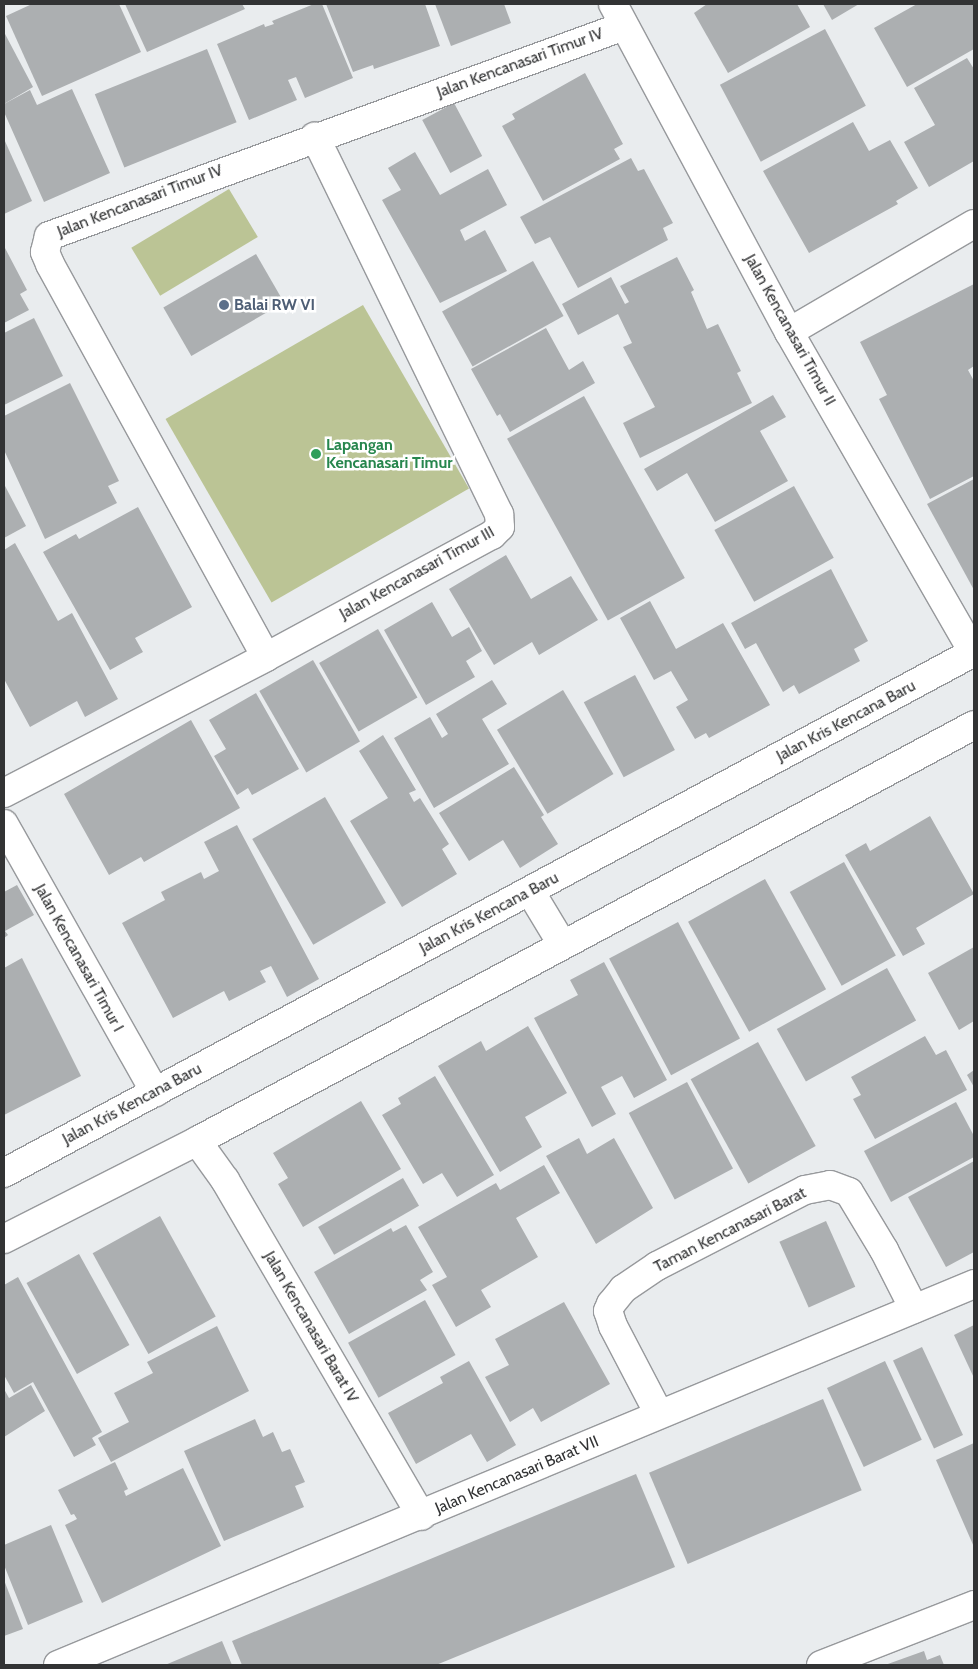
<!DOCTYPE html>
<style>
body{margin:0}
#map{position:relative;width:978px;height:1669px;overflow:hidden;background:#e9ecee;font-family:Cabin,sans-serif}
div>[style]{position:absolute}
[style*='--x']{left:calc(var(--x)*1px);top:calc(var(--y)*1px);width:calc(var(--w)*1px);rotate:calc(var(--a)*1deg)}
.green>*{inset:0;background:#bbc495;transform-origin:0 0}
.building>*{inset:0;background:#acafb1;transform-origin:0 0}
.roads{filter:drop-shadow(1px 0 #97999c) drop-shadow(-1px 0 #97999c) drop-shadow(0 1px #97999c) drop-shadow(0 -1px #97999c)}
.street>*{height:28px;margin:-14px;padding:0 14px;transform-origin:14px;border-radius:14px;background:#fff}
.dots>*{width:14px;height:14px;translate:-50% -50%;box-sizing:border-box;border:2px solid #fff;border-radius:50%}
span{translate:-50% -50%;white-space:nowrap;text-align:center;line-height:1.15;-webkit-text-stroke:5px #fff;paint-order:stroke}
.street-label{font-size:16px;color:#323334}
.service-label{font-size:16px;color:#4e5e75;font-weight:700}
.left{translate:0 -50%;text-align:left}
.leisure-label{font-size:16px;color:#27864d;font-weight:700}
.frame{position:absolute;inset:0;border:5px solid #323334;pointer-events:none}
</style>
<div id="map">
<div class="green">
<div style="left:229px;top:189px;width:56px;height:114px;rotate:59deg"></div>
<div style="left:363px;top:305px;width:212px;height:228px;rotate:60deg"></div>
</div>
<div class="building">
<div style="clip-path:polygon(32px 4px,119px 4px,141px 52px,42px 96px,6px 16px)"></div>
<div style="clip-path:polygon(125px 4px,242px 4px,245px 9px,147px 52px)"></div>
<div style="clip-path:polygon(314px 4px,322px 4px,353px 78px,305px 98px,296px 77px,288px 80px,297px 100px,249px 120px,217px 44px,264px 24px,265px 27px,274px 24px,272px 21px)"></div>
<div style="clip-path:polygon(326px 4px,425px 4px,440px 46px,374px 69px,373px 65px,353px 72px)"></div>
<div style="clip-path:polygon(435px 4px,504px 4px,511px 23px,451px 46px)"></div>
<div style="clip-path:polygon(707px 4px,797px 4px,810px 27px,728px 73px,694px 13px)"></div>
<div style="clip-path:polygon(823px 4px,859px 4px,832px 20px)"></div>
<div style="clip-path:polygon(917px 4px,974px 4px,974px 49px,907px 87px,874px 28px)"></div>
<div style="left:825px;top:29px;width:87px;height:119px;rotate:62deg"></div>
<div style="clip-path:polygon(4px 32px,33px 87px,4px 104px)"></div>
<div style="left:207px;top:49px;width:79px;height:121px;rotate:68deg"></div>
<div style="clip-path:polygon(967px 58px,974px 69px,974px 161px,929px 187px,904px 142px,935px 125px,914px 88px)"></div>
<div style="clip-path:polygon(585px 73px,623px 144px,614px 149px,620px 159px,543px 201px,502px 126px,515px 119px,512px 114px)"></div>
<div style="clip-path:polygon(72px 89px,110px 173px,44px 202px,4px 112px,4px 104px,30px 90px,37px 105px)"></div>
<div style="left:454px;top:103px;width:60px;height:36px;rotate:62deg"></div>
<div style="clip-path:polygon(853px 122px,869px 151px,890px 140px,918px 188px,896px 201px,898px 204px,809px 253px,763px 171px)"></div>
<div style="clip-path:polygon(4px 139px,32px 201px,4px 214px)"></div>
<div style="clip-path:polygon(415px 152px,440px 195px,488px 169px,507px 205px,460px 230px,465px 241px,485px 230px,507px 271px,440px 303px,382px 200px,401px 190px,388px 168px)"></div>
<div style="clip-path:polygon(631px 158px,638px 171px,644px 169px,673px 223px,663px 228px,668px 240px,578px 288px,550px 237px,535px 244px,520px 217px)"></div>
<div style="clip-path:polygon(5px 248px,27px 290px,20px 294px,29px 310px,4px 323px)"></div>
<div style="left:256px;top:254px;width:56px;height:107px;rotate:60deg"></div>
<div style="clip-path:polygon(677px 257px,694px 290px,691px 292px,707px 329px,718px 324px,741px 371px,737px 373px,752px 403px,640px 458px,623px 423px,655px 407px,623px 347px,632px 343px,618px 314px,578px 335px,562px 304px,611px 277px,625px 304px,629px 302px,620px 286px)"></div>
<div style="left:533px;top:261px;width:63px;height:104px;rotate:61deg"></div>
<div style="clip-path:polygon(974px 284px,974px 366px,968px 370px,974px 381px,974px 476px,930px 499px,879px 399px,887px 395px,860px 342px)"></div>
<div style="clip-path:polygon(34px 318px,63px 376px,4px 405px,4px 333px)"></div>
<div style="clip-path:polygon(546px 328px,569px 370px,583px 361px,595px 383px,510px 432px,500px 414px,497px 416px,471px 369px)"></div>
<div style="clip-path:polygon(70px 383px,119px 481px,108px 486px,117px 503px,45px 539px,4px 450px,4px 416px)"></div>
<div style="clip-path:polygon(773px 395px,786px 417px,760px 431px,788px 481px,715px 522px,687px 473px,657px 491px,644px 469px)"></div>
<div style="left:584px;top:396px;width:208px;height:88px;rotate:61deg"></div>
<div style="clip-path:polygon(974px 479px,974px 590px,927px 504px)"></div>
<div style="clip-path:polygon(4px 484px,26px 526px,4px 538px)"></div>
<div style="left:794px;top:486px;width:82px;height:91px;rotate:61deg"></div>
<div style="clip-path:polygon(138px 507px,192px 607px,135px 638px,143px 652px,110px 670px,43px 552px,76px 534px,79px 539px)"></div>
<div style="clip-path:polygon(15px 543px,58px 621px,72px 613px,118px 699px,85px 717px,77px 701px,30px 727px,4px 679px,4px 550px)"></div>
<div style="clip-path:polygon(506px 555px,531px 599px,571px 576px,598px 620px,539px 655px,532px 642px,494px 665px,449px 589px)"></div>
<div style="clip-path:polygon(831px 569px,868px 641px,854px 649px,860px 661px,799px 694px,794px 685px,783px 692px,756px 643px,745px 649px,731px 623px)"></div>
<div style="clip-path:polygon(650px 601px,676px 649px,723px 623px,770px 705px,709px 738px,706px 733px,695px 739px,676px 707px,688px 700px,671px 671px,654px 680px,620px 618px)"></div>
<div style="clip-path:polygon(432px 602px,452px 637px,469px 627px,482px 651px,466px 661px,475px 677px,426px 705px,384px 630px)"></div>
<div style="left:378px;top:629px;width:79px;height:68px;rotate:60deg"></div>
<div style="left:313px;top:660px;width:94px;height:62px;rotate:60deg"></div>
<div style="left:635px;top:675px;width:85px;height:58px;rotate:62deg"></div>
<div style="clip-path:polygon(492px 680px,507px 704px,482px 719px,509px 764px,434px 808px,394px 738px,430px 717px,442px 738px,448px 734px,436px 714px)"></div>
<div style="left:563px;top:690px;width:98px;height:77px;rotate:59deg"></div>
<div style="clip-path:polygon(256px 693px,299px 769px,252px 795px,248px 788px,237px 795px,214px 756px,226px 749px,209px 720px)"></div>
<div style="clip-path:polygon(191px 720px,240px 808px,144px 862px,141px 857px,109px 875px,64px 794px)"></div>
<div style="clip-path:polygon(383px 735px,416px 790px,409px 793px,414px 802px,420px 798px,449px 844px,442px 849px,457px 874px,402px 907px,350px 821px,388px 798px,359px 751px)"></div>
<div style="clip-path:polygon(514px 767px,544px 815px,541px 817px,558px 844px,520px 868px,503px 840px,469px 861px,439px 813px)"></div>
<div style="left:325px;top:797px;width:122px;height:84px;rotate:60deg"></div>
<div style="clip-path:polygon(930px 816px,974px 894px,916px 928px,925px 944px,903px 956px,845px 855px,866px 843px,870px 851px)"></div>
<div style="clip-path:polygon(237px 825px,319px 979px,287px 997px,271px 966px,260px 971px,266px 982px,229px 1001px,224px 991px,173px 1018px,122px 923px,165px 900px,161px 892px,201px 872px,204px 879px,219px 871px,204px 842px)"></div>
<div style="left:844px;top:862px;width:107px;height:62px;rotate:61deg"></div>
<div style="left:765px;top:879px;width:126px;height:88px;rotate:61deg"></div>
<div style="clip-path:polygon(17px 885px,34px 915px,5px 931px,8px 935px,4px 938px,4px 892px)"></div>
<div style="left:678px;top:922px;width:132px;height:78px;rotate:62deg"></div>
<div style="clip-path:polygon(974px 947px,974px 1021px,959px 1030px,928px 973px)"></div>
<div style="clip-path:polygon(22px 958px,81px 1076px,4px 1115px,4px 968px)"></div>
<div style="clip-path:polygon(604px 962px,667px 1080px,634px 1098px,622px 1076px,601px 1087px,616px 1114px,592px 1127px,534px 1018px,578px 995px,570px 980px)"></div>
<div style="left:887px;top:968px;width:60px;height:126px;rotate:61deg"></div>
<div style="clip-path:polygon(528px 1026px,567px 1093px,525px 1117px,542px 1147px,500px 1172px,438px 1066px,481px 1041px,486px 1051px)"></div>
<div style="clip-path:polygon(925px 1036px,936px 1055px,946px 1050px,967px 1090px,875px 1139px,853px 1099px,861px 1095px,851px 1077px)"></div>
<div style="left:758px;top:1042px;width:119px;height:77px;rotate:61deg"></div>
<div style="clip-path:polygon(974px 1070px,974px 1087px,967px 1075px)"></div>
<div style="clip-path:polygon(435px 1076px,494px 1175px,457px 1197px,442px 1173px,423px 1184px,382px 1115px,401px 1104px,398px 1098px)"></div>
<div style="left:687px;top:1082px;width:98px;height:66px;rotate:62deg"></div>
<div style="clip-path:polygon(361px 1101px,401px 1169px,303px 1227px,278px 1184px,288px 1178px,273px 1153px)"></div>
<div style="clip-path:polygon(956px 1102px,974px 1136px,974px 1157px,891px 1202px,864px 1151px)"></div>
<div style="clip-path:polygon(579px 1138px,587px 1154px,614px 1138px,653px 1208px,596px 1244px,546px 1156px)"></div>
<div style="clip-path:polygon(974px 1161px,974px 1252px,946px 1267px,908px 1197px)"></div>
<div style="clip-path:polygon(544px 1165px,560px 1193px,516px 1218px,538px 1257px,481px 1290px,491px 1307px,456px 1327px,432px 1285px,447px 1277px,418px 1227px,496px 1183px,500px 1190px)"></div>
<div style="left:403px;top:1178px;width:32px;height:98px;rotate:60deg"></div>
<div style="left:160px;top:1216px;width:115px;height:77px;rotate:61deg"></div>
<div style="left:826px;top:1221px;width:72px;height:51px;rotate:66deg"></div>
<div style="clip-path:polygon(406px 1225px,433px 1272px,420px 1280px,427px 1290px,349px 1334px,314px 1272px,391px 1228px,393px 1232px)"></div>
<div style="left:79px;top:1254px;width:104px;height:60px;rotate:61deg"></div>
<div style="clip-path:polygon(18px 1277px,102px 1432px,92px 1438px,96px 1445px,74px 1457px,33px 1382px,14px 1393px,4px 1375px,4px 1285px)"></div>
<div style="left:425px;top:1300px;width:63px;height:88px;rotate:61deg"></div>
<div style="clip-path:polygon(564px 1302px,610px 1384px,541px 1422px,533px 1408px,510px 1422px,485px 1377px,509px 1365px,495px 1339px)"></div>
<div style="clip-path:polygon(974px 1325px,974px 1378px,954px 1335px)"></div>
<div style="clip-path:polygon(217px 1326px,249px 1391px,111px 1462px,98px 1438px,129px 1422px,114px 1393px,153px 1373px,147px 1362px)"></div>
<div style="left:922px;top:1347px;width:97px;height:32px;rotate:65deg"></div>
<div style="clip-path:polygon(469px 1361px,516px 1445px,487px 1462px,471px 1434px,416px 1464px,388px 1413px,443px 1383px,440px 1377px)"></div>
<div style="left:885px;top:1361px;width:87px;height:64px;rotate:65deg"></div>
<div style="clip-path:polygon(31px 1385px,45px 1411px,4px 1437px,4px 1389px,9px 1398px)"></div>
<div style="left:823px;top:1399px;width:99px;height:189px;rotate:67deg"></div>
<div style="clip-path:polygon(255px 1419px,263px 1437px,273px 1432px,282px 1452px,290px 1449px,305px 1482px,295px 1486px,304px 1507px,224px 1541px,184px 1451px)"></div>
<div style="clip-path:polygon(974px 1443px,974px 1547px,936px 1460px)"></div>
<div style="clip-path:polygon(115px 1462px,128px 1489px,124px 1491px,126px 1496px,183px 1468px,221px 1546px,102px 1603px,65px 1525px,77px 1519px,74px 1514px,71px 1515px,58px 1490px)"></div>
<div style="clip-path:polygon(636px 1474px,675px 1567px,436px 1665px,242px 1665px,232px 1641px)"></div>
<div style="clip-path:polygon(51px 1525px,83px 1602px,28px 1625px,4px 1565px,4px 1545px)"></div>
<div style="clip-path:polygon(4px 1580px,23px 1629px,4px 1636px)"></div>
<div style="clip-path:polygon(222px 1641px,232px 1665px,165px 1665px)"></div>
<div style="clip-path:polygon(924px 1651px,927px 1660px,940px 1655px,944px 1665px,885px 1665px)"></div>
</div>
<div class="roads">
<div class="street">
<div style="--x:613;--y:4;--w:372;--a:61.8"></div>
<div style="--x:789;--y:332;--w:371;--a:60.1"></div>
<div style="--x:789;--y:332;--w:214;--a:-30.3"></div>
<div style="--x:266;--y:657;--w:448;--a:-118.8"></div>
<div style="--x:50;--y:264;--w:13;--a:-113"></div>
<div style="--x:45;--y:252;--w:16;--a:-76"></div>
<div style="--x:49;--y:236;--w:612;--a:-20.06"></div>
<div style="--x:4;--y:793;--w:295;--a:-27.4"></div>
<div style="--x:266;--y:657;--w:257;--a:-28.4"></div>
<div style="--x:492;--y:535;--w:11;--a:-45"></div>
<div style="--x:500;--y:527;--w:13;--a:-94"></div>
<div style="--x:499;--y:514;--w:420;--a:-116"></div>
<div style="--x:4;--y:824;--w:308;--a:60.6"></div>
<div style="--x:530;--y:891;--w:62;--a:58.9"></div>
<div style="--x:197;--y:1141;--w:48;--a:54.3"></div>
<div style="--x:225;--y:1180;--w:389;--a:59.7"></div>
<div style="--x:4;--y:1173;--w:1101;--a:-28.24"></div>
<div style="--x:4;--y:1239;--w:216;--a:-26.9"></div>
<div style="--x:197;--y:1141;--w:881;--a:-28.16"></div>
<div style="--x:659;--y:1414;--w:99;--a:-117.6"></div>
<div style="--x:613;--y:1326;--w:16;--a:-108"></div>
<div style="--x:608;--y:1311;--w:8;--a:-67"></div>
<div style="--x:611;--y:1304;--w:19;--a:-51"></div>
<div style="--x:623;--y:1289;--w:41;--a:-34.1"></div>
<div style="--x:657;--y:1266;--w:166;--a:-27.2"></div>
<div style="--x:805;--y:1190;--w:25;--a:-11"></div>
<div style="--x:830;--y:1185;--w:20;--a:20"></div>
<div style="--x:849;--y:1192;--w:68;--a:58.9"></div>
<div style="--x:884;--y:1250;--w:66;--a:63"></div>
<div style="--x:58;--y:1665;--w:992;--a:-22.58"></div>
<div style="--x:821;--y:1665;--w:164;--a:-21.4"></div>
</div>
</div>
<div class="dots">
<div style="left:224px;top:305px;background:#5c6f8a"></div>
<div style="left:316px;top:454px;background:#2e9e5b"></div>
</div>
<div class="street-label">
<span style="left:520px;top:63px;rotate:-20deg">Jalan Kencanasari Timur IV</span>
<span style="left:140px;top:201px;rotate:-21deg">Jalan Kencanasari Timur IV</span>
<span style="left:790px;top:330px;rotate:61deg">Jalan Kencanasari Timur II</span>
<span style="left:417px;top:573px;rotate:-29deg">Jalan Kencanasari Timur III</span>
<span style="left:846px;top:721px;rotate:-28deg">Jalan Kris Kencana Baru</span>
<span style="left:489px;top:913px;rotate:-28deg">Jalan Kris Kencana Baru</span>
<span style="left:79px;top:958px;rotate:61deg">Jalan Kencanasari Timur I</span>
<span style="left:132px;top:1104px;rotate:-28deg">Jalan Kris Kencana Baru</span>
<span style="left:730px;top:1230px;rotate:-27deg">Taman Kencanasari Barat</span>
<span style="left:311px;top:1327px;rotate:60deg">Jalan Kencanasari Barat IV</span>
<span style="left:517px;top:1475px;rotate:-23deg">Jalan Kencanasari Barat VII</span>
</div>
<div class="service-label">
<span class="left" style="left:234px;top:305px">Balai RW VI</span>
</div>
<div class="leisure-label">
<span class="left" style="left:326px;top:454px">Lapangan<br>Kencanasari Timur</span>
</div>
<div class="frame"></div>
</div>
